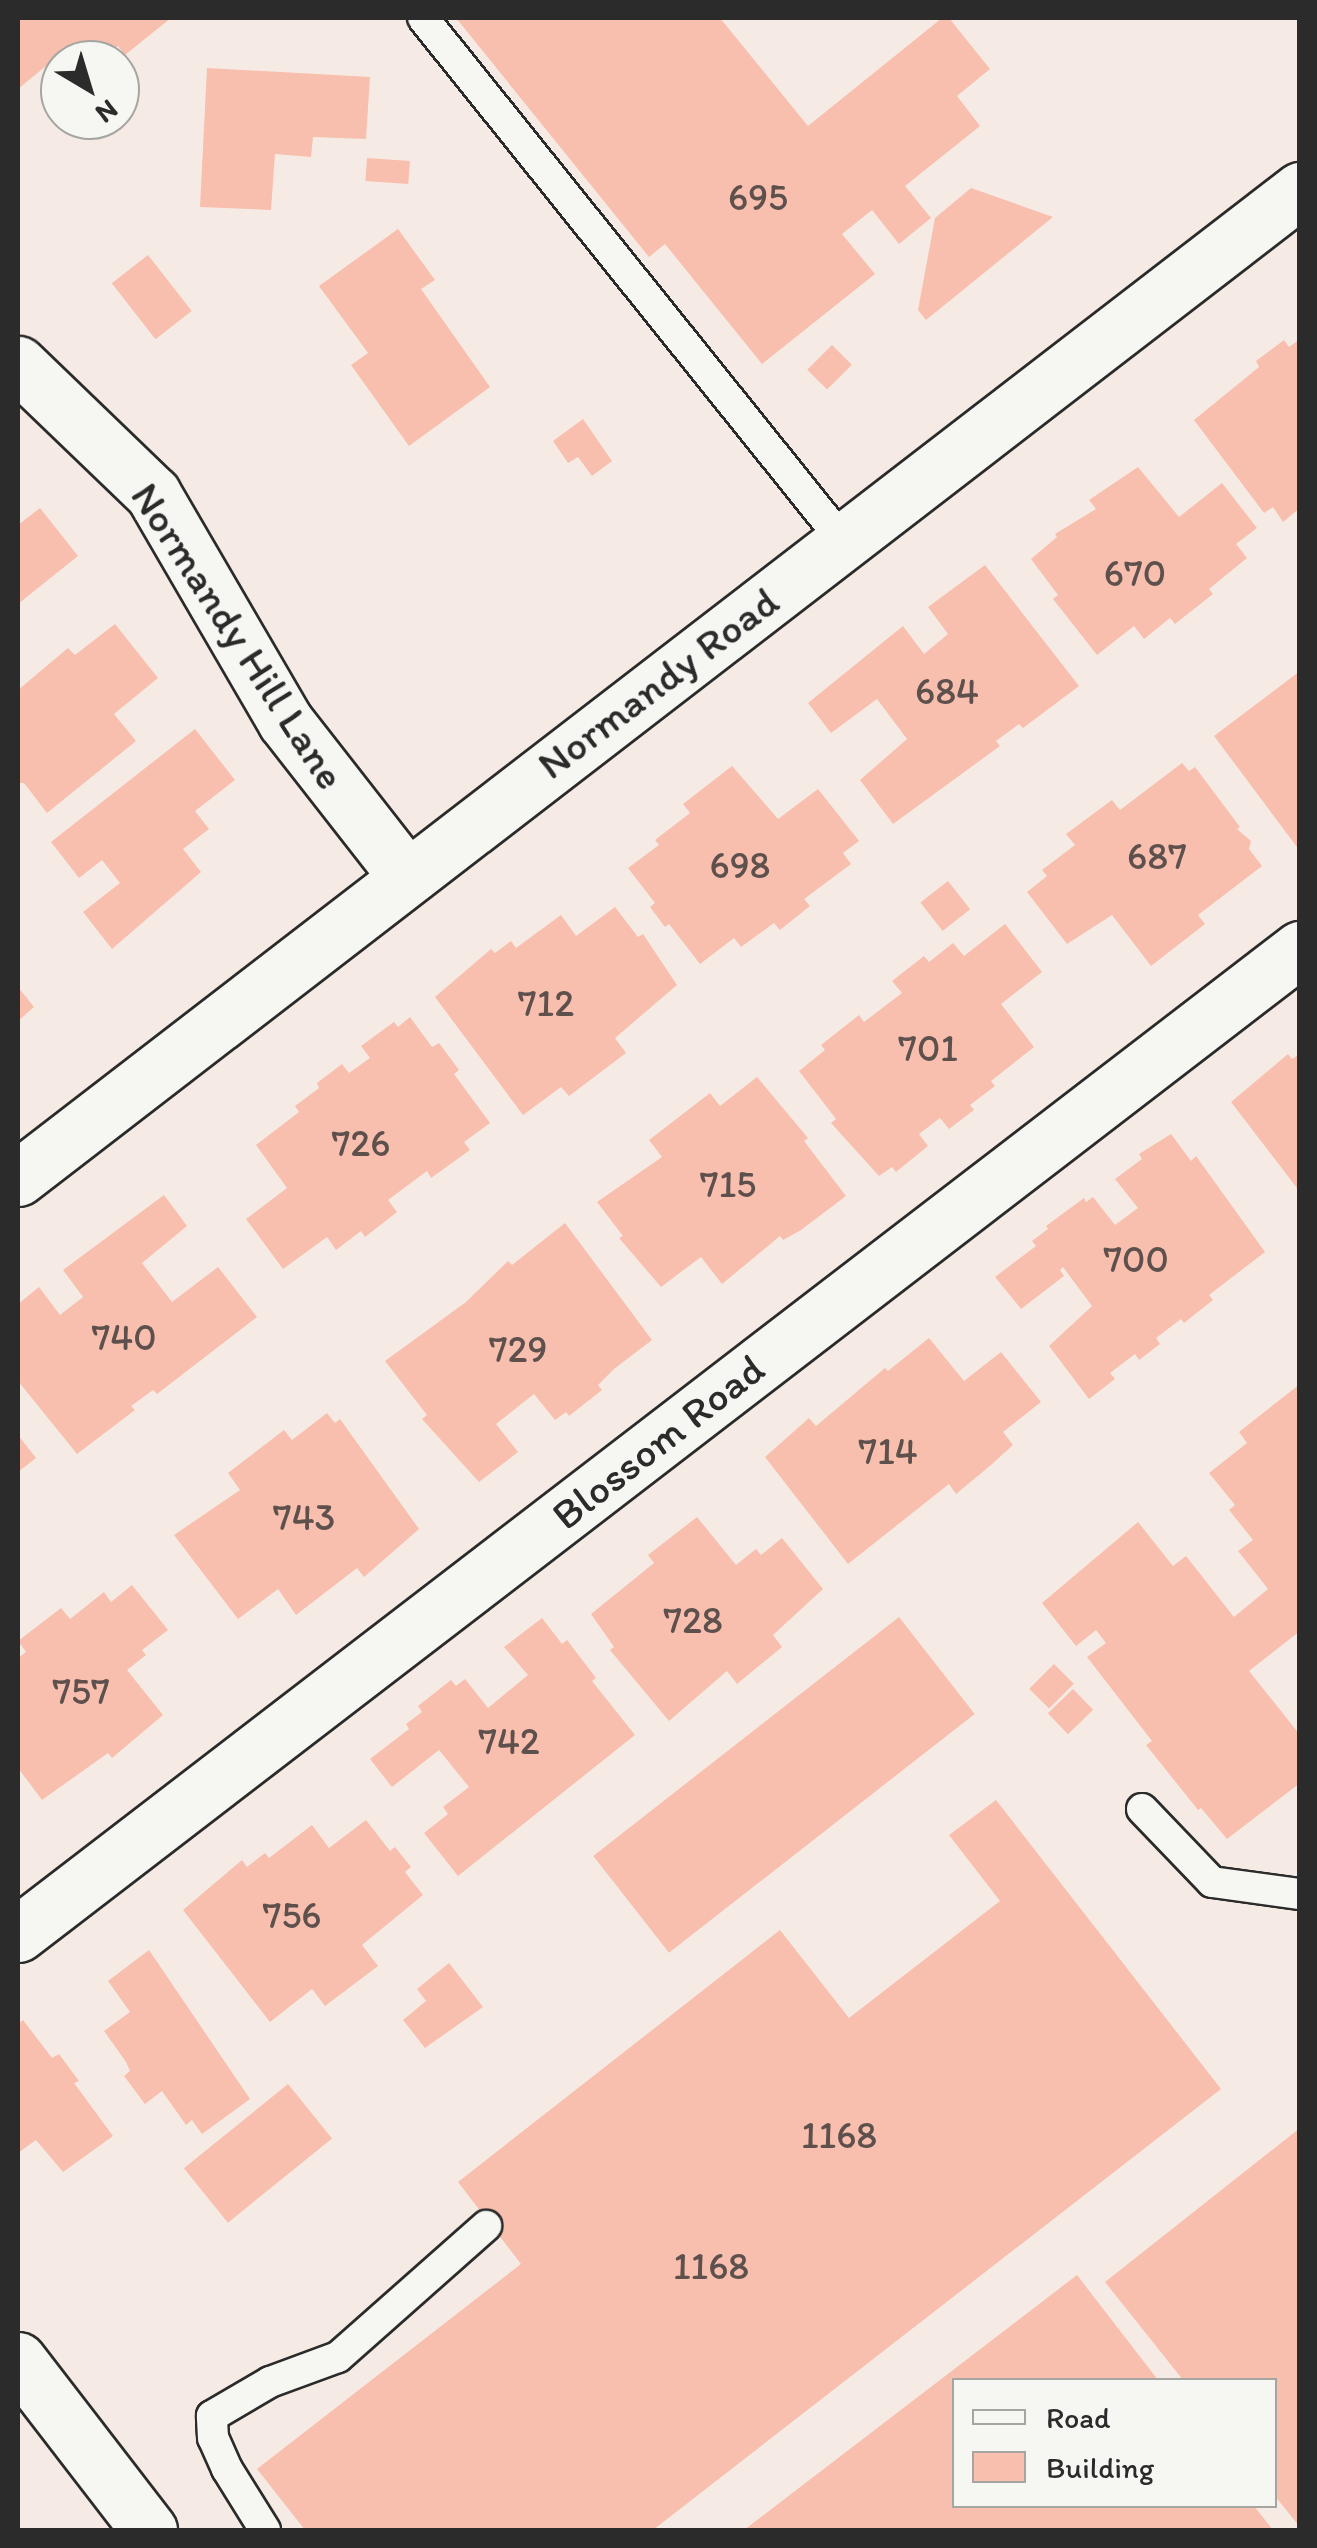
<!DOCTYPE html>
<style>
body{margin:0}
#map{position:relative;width:1317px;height:2548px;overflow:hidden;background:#f6ebe4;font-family:Itim,sans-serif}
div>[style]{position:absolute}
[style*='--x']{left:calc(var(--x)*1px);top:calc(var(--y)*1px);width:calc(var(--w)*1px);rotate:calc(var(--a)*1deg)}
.building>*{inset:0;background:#f8bfae;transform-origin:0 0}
.roads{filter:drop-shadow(2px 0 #2b2b2b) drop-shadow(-2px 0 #2b2b2b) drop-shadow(0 2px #2b2b2b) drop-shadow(0 -2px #2b2b2b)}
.lane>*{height:30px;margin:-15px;padding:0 15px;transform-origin:15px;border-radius:15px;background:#f6f6f2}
.street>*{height:55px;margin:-27.5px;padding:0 27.5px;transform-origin:27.5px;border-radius:27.5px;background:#f6f6f2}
.secondary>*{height:55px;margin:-27.5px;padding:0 27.5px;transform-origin:27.5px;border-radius:27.5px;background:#f6f6f2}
span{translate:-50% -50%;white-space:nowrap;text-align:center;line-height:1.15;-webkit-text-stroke:10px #f6f6f2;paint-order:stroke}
.number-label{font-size:38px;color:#5e504c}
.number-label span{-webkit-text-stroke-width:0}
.street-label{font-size:42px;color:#2b2b2b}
.frame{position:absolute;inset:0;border:20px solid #2b2b2b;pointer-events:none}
.legend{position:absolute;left:952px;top:2378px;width:325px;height:130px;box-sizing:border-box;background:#f6f6f2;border:2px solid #a5a5a2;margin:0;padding:12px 18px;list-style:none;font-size:30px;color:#2b2b2b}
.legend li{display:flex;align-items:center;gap:20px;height:50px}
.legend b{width:50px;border:2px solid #a5a5a2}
.north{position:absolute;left:40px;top:40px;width:100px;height:100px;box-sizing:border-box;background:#f6f6f2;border:2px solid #a5a5a2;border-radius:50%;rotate:142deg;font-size:28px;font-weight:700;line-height:40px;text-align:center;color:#2b2b2b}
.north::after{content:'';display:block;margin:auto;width:35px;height:45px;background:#2b2b2b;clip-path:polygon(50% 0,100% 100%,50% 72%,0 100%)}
</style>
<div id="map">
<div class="building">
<div style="clip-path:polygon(18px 18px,171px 18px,125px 55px,118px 46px,100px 60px,60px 60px,60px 83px,46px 66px,18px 89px)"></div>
<div style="clip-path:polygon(456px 18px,720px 18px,808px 126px,942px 18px,949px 18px,990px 69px,957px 96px,980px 126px,905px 186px,931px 218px,899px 244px,872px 210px,842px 234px,875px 274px,762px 364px,665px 244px,649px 257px)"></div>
<div style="clip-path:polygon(207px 68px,370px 77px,366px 139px,313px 137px,311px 157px,275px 154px,271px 210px,200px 207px)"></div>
<div style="left:367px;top:158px;width:43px;height:23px;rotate:4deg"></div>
<div style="clip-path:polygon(971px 188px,1053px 217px,926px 320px,918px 310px,935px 218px)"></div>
<div style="clip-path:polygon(398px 229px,435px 280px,421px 289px,490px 387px,409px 446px,351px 365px,368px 353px,319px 286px)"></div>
<div style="left:148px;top:255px;width:71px;height:46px;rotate:52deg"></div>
<div style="clip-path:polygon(1300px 339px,1300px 508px,1283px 522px,1273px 507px,1264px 513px,1194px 420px,1259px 367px,1256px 361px,1284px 340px,1289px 347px)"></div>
<div style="left:832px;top:345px;width:28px;height:35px;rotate:45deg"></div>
<div style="clip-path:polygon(583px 419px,612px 461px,592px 476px,578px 457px,568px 463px,553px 441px)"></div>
<div style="clip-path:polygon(1138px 467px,1179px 517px,1222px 483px,1257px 528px,1236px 544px,1247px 558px,1209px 589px,1213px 594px,1175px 624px,1170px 618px,1144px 639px,1134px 626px,1097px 655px,1053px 599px,1058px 595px,1031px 559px,1057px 537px,1055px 534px,1096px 509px,1089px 500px)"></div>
<div style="clip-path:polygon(40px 508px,78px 556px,18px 604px,18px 525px)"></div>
<div style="clip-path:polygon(985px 565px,1079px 686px,1023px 728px,1019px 724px,996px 741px,1000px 746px,893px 824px,860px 780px,907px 739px,877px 699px,831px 733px,808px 703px,903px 626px,924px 654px,948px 634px,928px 607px)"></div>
<div style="clip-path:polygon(115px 624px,158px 678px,114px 714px,136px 741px,47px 813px,24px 783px,18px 783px,18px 690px,68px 648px,75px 655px)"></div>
<div style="clip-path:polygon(1300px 671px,1300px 851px,1214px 736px)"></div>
<div style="clip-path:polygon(195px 729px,235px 780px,195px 811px,209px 829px,183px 849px,201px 872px,112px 949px,83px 912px,120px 883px,102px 860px,79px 878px,51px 842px)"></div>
<div style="clip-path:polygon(1182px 763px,1189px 771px,1195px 767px,1240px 827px,1237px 829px,1251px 841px,1249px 849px,1262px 866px,1198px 915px,1205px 924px,1151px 966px,1112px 915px,1067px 944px,1027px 892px,1047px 876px,1042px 870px,1075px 845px,1066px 834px,1112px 800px,1120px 810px)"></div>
<div style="clip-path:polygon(732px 766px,778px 819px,818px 789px,859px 841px,843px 853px,851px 864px,804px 899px,810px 906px,780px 930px,774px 923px,741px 947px,734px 938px,700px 964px,669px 924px,665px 927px,650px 907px,655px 903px,628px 868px,659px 845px,655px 840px,690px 813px,683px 804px)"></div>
<div style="left:948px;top:881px;width:36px;height:35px;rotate:52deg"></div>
<div style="clip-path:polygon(615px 907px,638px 937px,643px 934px,677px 985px,615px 1038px,626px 1053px,569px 1096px,561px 1087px,523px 1115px,435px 997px,491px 949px,495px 953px,511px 941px,516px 948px,561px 915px,576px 936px)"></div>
<div style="clip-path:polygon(1005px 924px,1042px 972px,1001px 1004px,1034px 1047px,991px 1081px,995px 1086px,970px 1105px,974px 1110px,949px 1129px,940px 1118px,919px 1134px,928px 1146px,896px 1172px,892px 1167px,879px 1176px,831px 1123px,836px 1119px,799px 1071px,825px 1050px,821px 1045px,859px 1015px,864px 1022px,902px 993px,892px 981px,924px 956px,929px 962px,953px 943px,964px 956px)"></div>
<div style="clip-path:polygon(18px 987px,34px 1007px,18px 1021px)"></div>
<div style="clip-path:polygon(410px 1017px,432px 1047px,439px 1043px,459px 1070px,454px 1074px,490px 1123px,464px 1142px,470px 1150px,431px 1178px,427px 1171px,388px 1200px,397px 1212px,365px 1237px,361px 1231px,336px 1250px,327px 1237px,283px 1269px,246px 1219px,287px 1188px,256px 1145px,299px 1112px,295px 1106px,319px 1088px,317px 1083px,342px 1064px,349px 1073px,370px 1058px,361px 1046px,394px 1022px,398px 1027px)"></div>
<div style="clip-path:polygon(1288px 1054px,1292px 1059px,1300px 1054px,1300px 1192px,1231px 1102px)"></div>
<div style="clip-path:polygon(757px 1077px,808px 1138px,804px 1141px,846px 1196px,801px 1230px,783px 1240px,780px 1236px,722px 1284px,701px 1257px,661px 1287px,619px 1238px,623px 1236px,597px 1202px,662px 1157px,649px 1140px,710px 1093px,720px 1106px)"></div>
<div style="clip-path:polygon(1171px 1134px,1191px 1161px,1196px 1156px,1265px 1252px,1209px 1295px,1213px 1300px,1184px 1323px,1181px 1319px,1156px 1338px,1160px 1344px,1139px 1360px,1135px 1354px,1110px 1373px,1115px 1379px,1089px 1399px,1049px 1346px,1092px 1306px,1063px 1267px,1060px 1270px,1064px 1276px,1021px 1309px,995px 1277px,1036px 1246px,1032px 1241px,1048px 1229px,1046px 1226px,1084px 1198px,1086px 1202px,1093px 1197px,1115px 1225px,1138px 1208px,1115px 1179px,1142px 1159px,1139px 1154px)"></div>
<div style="clip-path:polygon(164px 1195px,187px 1226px,142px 1263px,172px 1302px,218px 1267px,257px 1317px,157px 1394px,153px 1390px,131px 1406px,135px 1410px,77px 1454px,18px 1381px,18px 1304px,39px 1287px,60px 1315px,83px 1297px,63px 1270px)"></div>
<div style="clip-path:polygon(565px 1223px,652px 1340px,614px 1369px,598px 1385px,602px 1390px,569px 1416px,566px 1412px,555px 1420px,534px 1394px,496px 1424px,518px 1452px,479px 1482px,422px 1419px,427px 1415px,385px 1361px,466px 1302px,508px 1261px,512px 1265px)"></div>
<div style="clip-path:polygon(929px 1338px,964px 1381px,1001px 1352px,1041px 1402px,1003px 1432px,1013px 1445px,991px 1465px,956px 1494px,949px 1484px,848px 1564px,765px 1457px,809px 1418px,816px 1426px,885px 1368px,888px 1371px)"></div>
<div style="clip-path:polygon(1300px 1384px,1300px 1631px,1249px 1671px,1300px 1735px,1300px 1783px,1227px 1839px,1201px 1808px,1198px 1810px,1146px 1745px,1152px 1741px,1087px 1657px,1106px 1643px,1096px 1630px,1076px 1646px,1042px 1603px,1138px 1522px,1173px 1566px,1186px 1556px,1234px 1617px,1268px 1589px,1238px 1551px,1253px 1540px,1229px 1510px,1235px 1505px,1209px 1473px,1247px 1443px,1239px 1432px)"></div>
<div style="clip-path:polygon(327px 1413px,335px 1423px,340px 1419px,419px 1529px,364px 1577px,357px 1568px,296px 1615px,278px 1589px,238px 1619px,174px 1535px,240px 1490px,228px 1473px,284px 1430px,292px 1440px)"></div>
<div style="clip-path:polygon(18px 1435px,36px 1458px,18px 1472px)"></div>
<div style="clip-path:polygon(697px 1517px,736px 1565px,756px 1549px,761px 1555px,782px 1538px,823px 1589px,773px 1635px,782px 1647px,737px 1684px,727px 1671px,669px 1721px,610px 1650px,614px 1647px,591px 1614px,654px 1563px,648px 1555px)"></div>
<div style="clip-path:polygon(132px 1585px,168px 1630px,142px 1650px,146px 1655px,127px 1670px,163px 1715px,112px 1758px,108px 1753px,42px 1800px,18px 1768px,18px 1658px,26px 1652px,18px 1641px,61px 1608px,70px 1619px,104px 1592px,111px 1602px)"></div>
<div style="left:899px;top:1617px;width:123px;height:388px;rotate:52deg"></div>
<div style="clip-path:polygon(542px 1618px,562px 1644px,567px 1640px,596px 1678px,592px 1681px,635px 1735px,458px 1876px,424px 1833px,448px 1814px,443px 1807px,469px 1787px,439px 1750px,392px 1787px,370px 1759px,409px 1729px,406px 1724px,422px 1712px,418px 1706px,451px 1680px,456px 1686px,465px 1679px,488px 1708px,528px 1675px,504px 1647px)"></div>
<div style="left:1054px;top:1664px;width:28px;height:35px;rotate:45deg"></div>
<div style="left:1073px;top:1689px;width:29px;height:35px;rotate:46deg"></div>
<div style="clip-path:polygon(996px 1800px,1221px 2089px,653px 2530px,305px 2530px,257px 2469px,521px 2264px,458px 2182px,780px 1930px,849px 2018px,1000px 1901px,949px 1835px)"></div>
<div style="clip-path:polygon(366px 1820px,390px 1851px,395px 1847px,411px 1867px,405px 1872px,423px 1895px,362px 1945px,378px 1966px,325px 2006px,312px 1989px,270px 2022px,183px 1910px,242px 1860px,247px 1867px,265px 1853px,269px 1858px,312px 1825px,329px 1848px)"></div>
<div style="clip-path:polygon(149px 1950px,250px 2099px,202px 2134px,192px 2120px,186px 2125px,162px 2091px,145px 2104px,124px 2076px,130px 2071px,126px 2062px,104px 2031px,130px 2012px,108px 1981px)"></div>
<div style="clip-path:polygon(449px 1963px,483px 2007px,425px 2048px,403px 2020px,426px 2001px,417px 1989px)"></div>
<div style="clip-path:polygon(23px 2020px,52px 2058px,59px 2054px,79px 2081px,74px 2083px,113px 2136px,63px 2172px,36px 2140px,18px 2153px,18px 2024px)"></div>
<div style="left:288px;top:2084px;width:70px;height:134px;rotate:51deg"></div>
<div style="clip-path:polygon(1300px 2128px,1300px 2527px,1274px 2495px,1274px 2380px,1183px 2380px,1105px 2282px)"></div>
<div style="clip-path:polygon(1077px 2275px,1158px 2380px,954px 2380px,954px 2506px,1254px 2506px,1273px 2530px,744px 2530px)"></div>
</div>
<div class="roads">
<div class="lane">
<div style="--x:423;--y:18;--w:672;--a:51.22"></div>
<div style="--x:1142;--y:1809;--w:101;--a:46.2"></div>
<div style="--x:1212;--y:1882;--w:89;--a:7.8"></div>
<div style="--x:265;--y:2530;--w:72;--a:-121.9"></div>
<div style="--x:227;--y:2469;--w:34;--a:-114"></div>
<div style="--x:213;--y:2438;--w:22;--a:-93"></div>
<div style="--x:212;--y:2416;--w:67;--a:-30.4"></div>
<div style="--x:270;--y:2382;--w:72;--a:-20.2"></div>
<div style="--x:338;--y:2357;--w:198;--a:-41.5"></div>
</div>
<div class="street">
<div style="--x:18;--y:364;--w:187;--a:43.9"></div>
<div style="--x:153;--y:494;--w:263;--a:59.8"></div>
<div style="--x:285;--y:721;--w:197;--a:52"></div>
<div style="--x:18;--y:1178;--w:1619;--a:-37.62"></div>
<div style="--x:18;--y:1934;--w:1617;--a:-37.54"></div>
</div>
<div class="secondary">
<div style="--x:18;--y:2360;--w:215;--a:52.4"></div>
</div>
</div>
<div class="number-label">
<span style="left:758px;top:198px">695</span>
<span style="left:1135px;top:574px">670</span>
<span style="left:947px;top:692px">684</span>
<span style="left:1157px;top:857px">687</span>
<span style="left:740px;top:866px">698</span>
<span style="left:546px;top:1004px">712</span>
<span style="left:928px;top:1049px">701</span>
<span style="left:361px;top:1144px">726</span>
<span style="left:728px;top:1185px">715</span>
<span style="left:1136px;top:1260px">700</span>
<span style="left:124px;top:1338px">740</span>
<span style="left:518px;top:1350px">729</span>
<span style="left:888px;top:1452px">714</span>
<span style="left:304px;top:1518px">743</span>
<span style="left:693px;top:1621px">728</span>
<span style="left:81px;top:1692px">757</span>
<span style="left:509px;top:1742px">742</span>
<span style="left:292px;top:1916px">756</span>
<span style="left:839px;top:2136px">1168</span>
<span style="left:711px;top:2267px">1168</span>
</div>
<div class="street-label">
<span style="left:238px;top:636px;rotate:57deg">Normandy Hill Lane</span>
<span style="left:658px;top:683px;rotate:-37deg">Normandy Road</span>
<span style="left:658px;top:1442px;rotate:-38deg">Blossom Road</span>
</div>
<div class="frame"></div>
<ul class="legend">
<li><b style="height:12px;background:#f6f6f2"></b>Road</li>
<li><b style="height:28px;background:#f8bfae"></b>Building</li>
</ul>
<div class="north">N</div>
</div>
